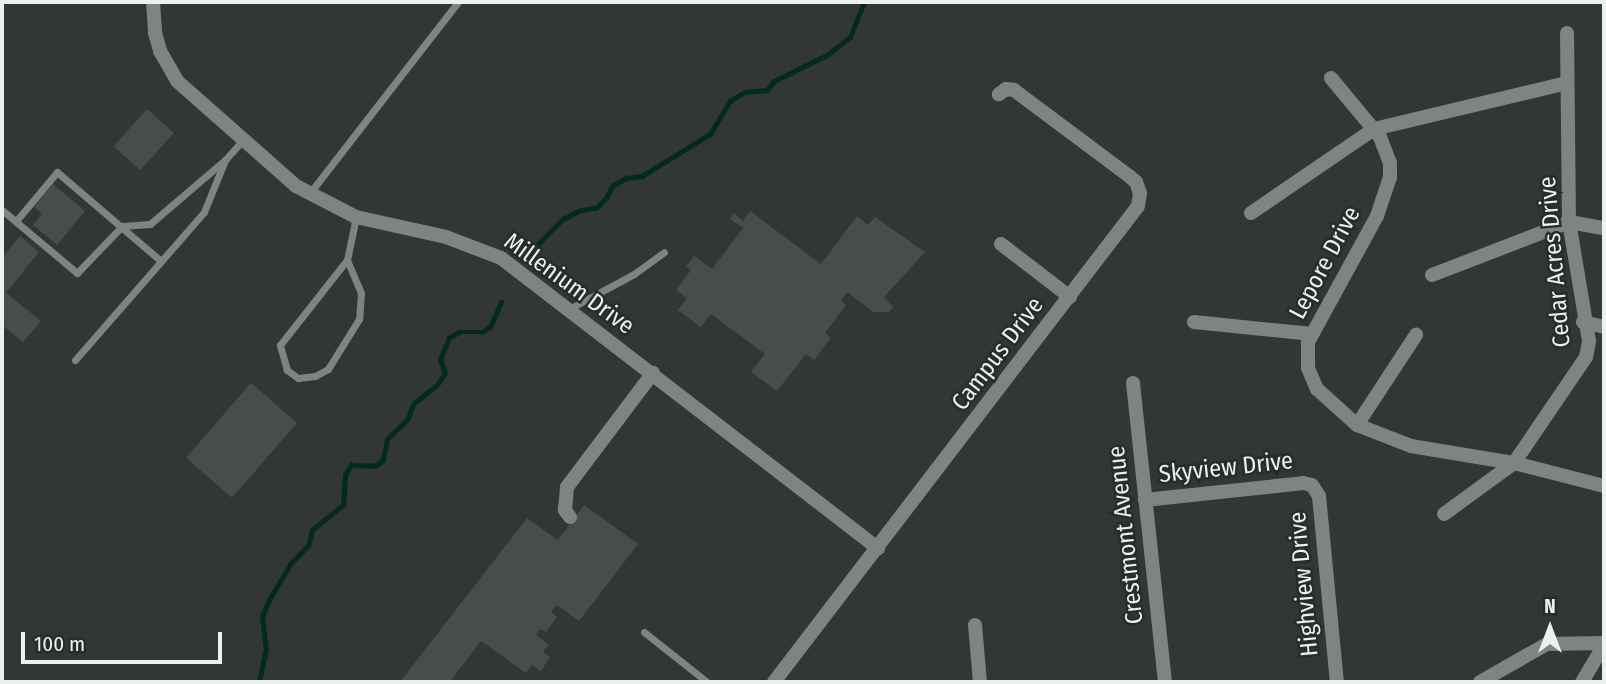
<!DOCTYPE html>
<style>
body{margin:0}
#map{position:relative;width:1606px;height:684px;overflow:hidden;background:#323735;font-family:"Fira Sans Condensed",sans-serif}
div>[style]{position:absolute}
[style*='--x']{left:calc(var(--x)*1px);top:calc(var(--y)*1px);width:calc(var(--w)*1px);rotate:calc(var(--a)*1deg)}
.stream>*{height:4.5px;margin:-2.25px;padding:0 2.25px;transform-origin:2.25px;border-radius:2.25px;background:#022a1e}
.building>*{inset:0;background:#484d4b;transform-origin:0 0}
.lane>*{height:7px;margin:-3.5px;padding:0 3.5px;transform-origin:3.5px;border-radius:3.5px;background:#7f8482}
.street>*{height:14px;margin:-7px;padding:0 7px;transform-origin:7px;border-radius:7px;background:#7f8482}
span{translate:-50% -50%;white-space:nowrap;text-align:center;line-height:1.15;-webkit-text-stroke:5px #282d2b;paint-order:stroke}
.street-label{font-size:24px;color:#ecf0ee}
.frame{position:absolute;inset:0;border:4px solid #ecf0ee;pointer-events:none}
.north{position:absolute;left:1515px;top:593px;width:70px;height:70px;-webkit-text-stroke:5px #282d2b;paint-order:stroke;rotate:0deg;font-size:19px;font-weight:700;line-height:28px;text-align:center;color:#ecf0ee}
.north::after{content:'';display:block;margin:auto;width:24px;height:32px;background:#ecf0ee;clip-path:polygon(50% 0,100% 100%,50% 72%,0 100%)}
.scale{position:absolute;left:21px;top:632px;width:201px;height:32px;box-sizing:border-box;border:4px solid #ecf0ee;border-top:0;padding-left:9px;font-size:21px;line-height:24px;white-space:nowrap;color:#ecf0ee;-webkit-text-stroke:5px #282d2b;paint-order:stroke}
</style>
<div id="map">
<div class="stream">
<div style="--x:534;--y:248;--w:41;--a:-45"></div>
<div style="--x:563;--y:219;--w:20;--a:-27"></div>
<div style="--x:581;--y:210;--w:15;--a:-8"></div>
<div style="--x:596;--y:208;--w:14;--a:-45"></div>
<div style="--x:606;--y:198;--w:13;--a:-63"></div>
<div style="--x:612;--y:186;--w:16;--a:-30"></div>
<div style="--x:626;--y:178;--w:16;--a:-7"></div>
<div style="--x:642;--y:176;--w:80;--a:-31.7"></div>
<div style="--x:710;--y:134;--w:39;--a:-59"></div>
<div style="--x:730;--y:101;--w:17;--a:-31"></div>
<div style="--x:745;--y:92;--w:22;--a:-5"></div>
<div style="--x:767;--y:90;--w:11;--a:-52"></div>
<div style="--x:774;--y:81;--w:59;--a:-26.1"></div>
<div style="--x:827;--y:55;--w:29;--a:-38"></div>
<div style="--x:850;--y:37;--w:38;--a:-68"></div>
<div style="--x:259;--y:682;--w:33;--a:-78"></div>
<div style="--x:266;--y:650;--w:33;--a:-97"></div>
<div style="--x:262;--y:617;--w:18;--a:-68"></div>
<div style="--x:269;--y:600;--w:43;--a:-59.3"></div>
<div style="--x:291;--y:563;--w:24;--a:-45"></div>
<div style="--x:308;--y:546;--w:16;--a:-76"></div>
<div style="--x:312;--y:530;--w:40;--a:-39"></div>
<div style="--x:343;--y:505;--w:30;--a:-86"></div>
<div style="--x:345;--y:475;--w:12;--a:-59"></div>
<div style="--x:351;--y:465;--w:24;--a:2"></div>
<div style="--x:375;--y:466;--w:10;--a:-37"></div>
<div style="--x:383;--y:460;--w:21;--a:-79"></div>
<div style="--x:387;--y:439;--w:28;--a:-44"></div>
<div style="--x:407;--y:420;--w:18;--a:-68"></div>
<div style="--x:414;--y:403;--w:29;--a:-38"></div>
<div style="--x:437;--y:385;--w:14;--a:-56"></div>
<div style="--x:445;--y:373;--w:14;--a:-111"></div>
<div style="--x:440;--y:360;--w:24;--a:-68"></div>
<div style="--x:449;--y:338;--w:12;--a:-31"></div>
<div style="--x:459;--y:332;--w:23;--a:0"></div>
<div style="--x:482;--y:332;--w:9;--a:-32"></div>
<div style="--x:490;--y:327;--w:27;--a:-66"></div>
</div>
<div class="building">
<div style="left:147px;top:109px;width:36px;height:50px;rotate:42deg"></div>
<div style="clip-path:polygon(53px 184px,85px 211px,57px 245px,33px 225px,42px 214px,34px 207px)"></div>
<div style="clip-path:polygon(750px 211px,821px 264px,857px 216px,868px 225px,875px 217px,925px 252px,884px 297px,893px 307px,889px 312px,873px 312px,847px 292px,841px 301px,846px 305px,825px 333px,831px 338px,814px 360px,806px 354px,777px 391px,751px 372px,765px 354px,711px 314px,701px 327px,678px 310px,687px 298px,676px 290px,691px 270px,686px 267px,694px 256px,712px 269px,743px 228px,730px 219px,734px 213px,743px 221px)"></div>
<div style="clip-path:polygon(20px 236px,39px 252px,6px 293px,41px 321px,23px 342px,2px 325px,2px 258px)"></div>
<div style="left:251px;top:383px;width:61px;height:99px;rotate:41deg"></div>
<div style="clip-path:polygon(584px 505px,638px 544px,579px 621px,557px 605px,551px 612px,557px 617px,546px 632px,540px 629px,536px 635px,549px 645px,543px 652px,550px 657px,541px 671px,532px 665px,526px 673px,481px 641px,451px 680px,454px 682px,400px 682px,527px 518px,558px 540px)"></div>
</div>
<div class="lane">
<div style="--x:309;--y:194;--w:243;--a:-52.2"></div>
<div style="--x:2;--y:210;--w:98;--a:40"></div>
<div style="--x:77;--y:273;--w:65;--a:-46.2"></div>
<div style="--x:122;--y:226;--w:28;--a:-4"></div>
<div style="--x:150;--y:224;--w:99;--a:-40.5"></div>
<div style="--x:16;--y:221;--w:64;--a:-50.1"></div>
<div style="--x:57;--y:172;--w:137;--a:40.6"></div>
<div style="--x:347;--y:260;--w:36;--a:67"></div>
<div style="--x:361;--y:293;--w:26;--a:94"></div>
<div style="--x:359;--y:319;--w:59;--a:121.8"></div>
<div style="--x:328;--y:369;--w:15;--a:152"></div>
<div style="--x:315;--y:376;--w:17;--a:173"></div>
<div style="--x:298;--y:378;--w:14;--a:-144"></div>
<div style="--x:287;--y:370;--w:26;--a:-106"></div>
<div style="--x:280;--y:345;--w:108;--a:-51.8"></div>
<div style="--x:347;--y:260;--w:44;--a:-78.2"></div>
<div style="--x:569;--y:309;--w:74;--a:-28.3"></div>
<div style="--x:634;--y:274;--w:37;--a:-36"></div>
<div style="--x:75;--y:360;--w:196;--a:-48.9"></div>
<div style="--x:204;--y:212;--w:56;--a:-68"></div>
<div style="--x:225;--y:160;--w:27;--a:-48"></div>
<div style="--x:644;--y:632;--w:80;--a:38.4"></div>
</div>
<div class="street">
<div style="--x:153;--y:2;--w:31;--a:86"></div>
<div style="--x:155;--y:33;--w:19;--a:74"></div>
<div style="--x:160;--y:51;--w:34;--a:60"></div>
<div style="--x:177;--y:81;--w:159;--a:41.4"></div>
<div style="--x:296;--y:186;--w:68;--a:27.3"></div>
<div style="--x:356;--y:217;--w:92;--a:12.5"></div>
<div style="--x:446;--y:237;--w:59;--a:20.9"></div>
<div style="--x:501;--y:258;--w:476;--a:37.6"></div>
<div style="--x:1331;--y:78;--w:77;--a:50.3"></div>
<div style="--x:1380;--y:137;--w:28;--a:69"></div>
<div style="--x:1390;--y:163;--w:14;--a:90"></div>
<div style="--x:1390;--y:177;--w:41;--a:108.4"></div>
<div style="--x:1377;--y:216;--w:144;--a:118.7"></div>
<div style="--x:1308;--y:342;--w:26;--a:90"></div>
<div style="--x:1308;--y:368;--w:23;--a:67"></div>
<div style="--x:1317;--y:389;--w:54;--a:42"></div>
<div style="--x:1357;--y:425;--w:58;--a:21.3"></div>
<div style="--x:1411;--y:446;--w:104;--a:9.4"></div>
<div style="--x:1514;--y:463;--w:93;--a:14.3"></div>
<div style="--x:1251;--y:213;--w:149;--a:-34.3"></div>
<div style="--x:1374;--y:129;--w:198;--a:-13.4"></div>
<div style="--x:1001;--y:244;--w:87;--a:37.5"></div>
<div style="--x:1432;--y:275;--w:147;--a:-21.1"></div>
<div style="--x:1569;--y:222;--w:36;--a:10"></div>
<div style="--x:1194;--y:322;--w:119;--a:5.8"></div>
<div style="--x:1583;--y:322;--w:22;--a:13"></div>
<div style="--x:1133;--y:383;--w:301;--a:83.9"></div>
<div style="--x:1357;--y:425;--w:108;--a:-56.8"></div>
<div style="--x:1145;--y:500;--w:159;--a:-6.1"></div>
<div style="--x:1303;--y:483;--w:9;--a:13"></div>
<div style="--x:1312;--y:485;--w:13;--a:58"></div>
<div style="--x:1319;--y:496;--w:187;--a:84.5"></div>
<div style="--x:1444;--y:514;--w:87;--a:-36.1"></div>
<div style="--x:1514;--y:463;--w:128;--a:-55.8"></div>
<div style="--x:1586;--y:357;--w:16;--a:-79"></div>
<div style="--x:1589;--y:341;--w:121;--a:-99.5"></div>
<div style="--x:1569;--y:222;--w:189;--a:-90.6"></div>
<div style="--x:570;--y:517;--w:9;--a:-126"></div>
<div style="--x:565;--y:510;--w:23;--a:-85"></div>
<div style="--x:567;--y:487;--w:143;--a:-53"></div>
<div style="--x:975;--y:625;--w:57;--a:85"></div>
<div style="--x:774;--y:682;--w:599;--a:-52.59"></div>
<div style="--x:1138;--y:206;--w:13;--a:-81"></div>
<div style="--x:1140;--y:193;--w:12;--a:-110"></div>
<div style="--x:1136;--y:182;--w:9;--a:-139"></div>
<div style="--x:1129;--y:176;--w:144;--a:-143.2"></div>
<div style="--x:1014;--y:90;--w:8;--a:-173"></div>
<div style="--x:1006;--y:89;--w:9;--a:144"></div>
<div style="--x:1480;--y:682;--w:77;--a:-29.6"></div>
<div style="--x:1547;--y:644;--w:57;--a:-1"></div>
<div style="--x:1582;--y:682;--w:43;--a:-59.3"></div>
</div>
<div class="street-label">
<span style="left:1555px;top:262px;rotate:-95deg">Cedar Acres Drive</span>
<span style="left:1325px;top:263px;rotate:-62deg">Lepore Drive</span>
<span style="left:569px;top:284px;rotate:36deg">Millenium Drive</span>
<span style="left:998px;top:354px;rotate:-53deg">Campus Drive</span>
<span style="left:1226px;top:468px;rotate:-6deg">Skyview Drive</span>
<span style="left:1126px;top:535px;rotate:-96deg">Crestmont Avenue</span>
<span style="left:1304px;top:584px;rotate:-95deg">Highview Drive</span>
</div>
<div class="frame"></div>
<div class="north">N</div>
<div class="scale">100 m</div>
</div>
